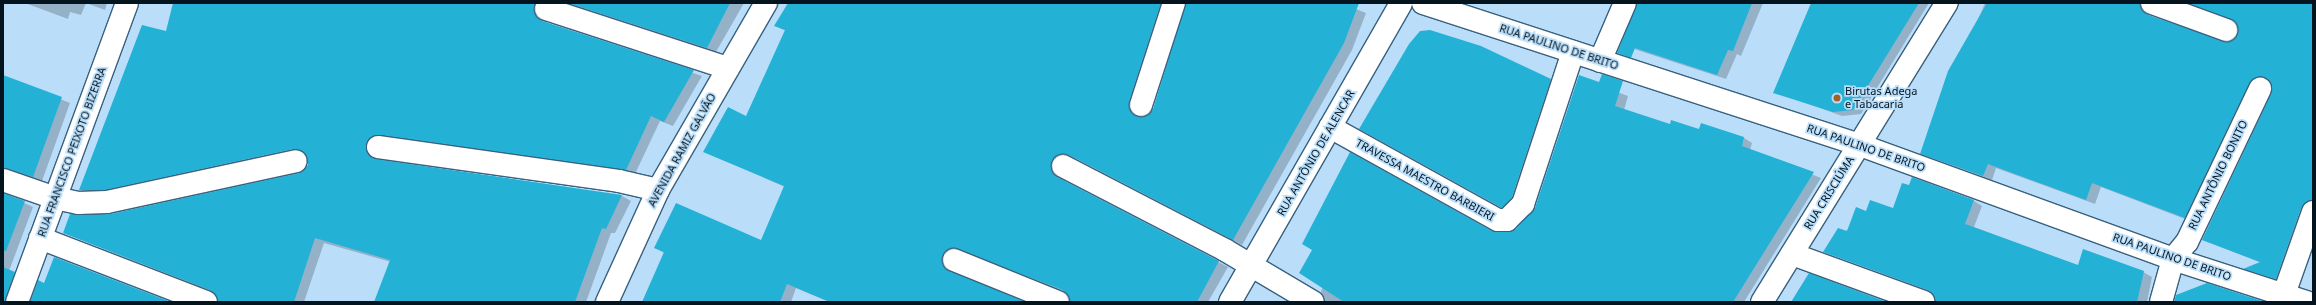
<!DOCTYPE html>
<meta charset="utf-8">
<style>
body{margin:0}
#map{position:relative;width:2316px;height:305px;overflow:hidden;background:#badef9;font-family:"Noto Sans",sans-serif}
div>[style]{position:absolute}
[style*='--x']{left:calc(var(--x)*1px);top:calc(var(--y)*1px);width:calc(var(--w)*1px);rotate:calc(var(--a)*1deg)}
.shadow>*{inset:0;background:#0003}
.building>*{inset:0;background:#24b1d6}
.roads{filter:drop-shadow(1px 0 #38617f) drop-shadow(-1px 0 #38617f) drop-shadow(0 1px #38617f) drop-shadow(0 -1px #38617f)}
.minor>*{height:22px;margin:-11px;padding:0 11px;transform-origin:11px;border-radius:11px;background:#fff}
.dots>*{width:11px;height:11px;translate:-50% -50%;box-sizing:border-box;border:2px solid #badef9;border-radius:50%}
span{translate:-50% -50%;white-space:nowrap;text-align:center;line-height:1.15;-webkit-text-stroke:3.5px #badef9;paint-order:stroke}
.street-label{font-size:11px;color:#04141f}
.poi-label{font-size:11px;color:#04141f}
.left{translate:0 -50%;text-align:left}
.frame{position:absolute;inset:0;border:4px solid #04141f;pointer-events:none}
</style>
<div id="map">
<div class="shadow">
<div style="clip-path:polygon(25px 3px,86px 3px,81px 15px,70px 12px,68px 19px)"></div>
<div style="clip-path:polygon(86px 3px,107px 3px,105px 10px)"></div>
<div style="clip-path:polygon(174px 3px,550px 3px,542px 18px,548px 24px,702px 76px,673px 126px,660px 121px,635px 174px,377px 144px,375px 158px,379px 161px,622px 196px,631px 201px,615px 233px,611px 233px,586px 302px,375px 302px,391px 262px,324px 243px,304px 302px,219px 302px,213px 292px,64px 233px,110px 215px,299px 174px,309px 166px,307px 155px,303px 153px,89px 195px,80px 190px,142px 26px,167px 32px)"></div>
<div style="clip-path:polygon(564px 3px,744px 3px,716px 52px)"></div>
<div style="clip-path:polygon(789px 3px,1172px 3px,1138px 107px,1140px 117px,1150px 115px,1154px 109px,1187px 3px,1341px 3px,1366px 13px,1352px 50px,1242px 245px,1079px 159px,1071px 158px,1059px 173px,1066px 183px,1228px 267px,1208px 302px,1071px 302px,1065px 292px,961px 252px,950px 268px,956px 275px,1022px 302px,829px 302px,796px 288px,791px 302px,644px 302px,664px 253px,655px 248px,761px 241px,785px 187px,705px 152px,746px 117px,786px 31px,776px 26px)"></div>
<div style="clip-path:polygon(1637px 3px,1763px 3px,1741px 56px,1737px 54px,1726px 79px,1631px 48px)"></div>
<div style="clip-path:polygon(1812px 3px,1929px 3px,1861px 114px,1842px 116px,1775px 92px)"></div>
<div style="clip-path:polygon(1985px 3px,2149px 3px,2150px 16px,2222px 43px,2235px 40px,2239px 34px,2237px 23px,2185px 3px,2313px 3px,2313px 208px,2285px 283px,2246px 269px,2262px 263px,2203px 240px,2272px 95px,2271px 82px,2262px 83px,2193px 222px,2101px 187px,2095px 204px,1996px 168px,1992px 180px,1921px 153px)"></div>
<div style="clip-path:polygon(3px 76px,70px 103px,42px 181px,10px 172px,3px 178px)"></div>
<div style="clip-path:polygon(1579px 78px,1628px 96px,1624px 110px,1670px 125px,1699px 130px,1701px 124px,1744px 138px,1752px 143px,1750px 150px,1821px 178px,1744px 302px,1325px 302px,1321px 291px,1324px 285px,1492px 232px,1508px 233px,1516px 230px,1536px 209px)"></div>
<div style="clip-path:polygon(1551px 80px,1559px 85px,1511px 212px,1361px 129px)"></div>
<div style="clip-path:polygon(3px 193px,33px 207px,9px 271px,23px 278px,14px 302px,3px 302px)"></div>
<div style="clip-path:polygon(1974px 201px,1982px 206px,1974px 227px,2079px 266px,2143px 272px,2152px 277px,2147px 302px,1937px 302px,1931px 292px,1824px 251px,1867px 212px)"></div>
</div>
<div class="building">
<div style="clip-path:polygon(173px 3px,535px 3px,534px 12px,542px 21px,694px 70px,664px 122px,651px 116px,626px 170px,380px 135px,368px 140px,367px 152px,376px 159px,622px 195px,606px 229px,602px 228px,575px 302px,374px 302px,390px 260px,315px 238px,294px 302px,218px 302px,210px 290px,63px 233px,70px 214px,110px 214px,299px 173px,308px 165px,305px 153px,293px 149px,105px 190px,79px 190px,142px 25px,166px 31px)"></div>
<div style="clip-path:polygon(568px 3px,730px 3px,707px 48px)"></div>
<div style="clip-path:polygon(788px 3px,1161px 3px,1129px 102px,1132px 114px,1143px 117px,1153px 109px,1186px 3px,1359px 3px,1344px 43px,1233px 240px,1069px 155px,1062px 154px,1052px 160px,1051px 167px,1057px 177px,1219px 261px,1197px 302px,1070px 302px,1063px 290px,953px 248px,943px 255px,944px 268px,1025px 302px,830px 302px,787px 284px,780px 302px,642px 302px,664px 252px,654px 248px,676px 203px,761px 240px,784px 186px,703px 152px,728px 107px,746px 116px,785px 30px,774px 26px)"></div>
<div style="clip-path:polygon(1637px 3px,1752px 3px,1733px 51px,1728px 50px,1717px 75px,1635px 48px,1631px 58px,1617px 53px)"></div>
<div style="clip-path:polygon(1811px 3px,1919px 3px,1853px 110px,1833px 112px,1773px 93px)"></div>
<div style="clip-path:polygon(1987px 3px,2140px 3px,2148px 15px,2228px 42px,2238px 34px,2235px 22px,2188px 3px,2313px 3px,2313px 200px,2301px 208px,2276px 279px,2243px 269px,2260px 262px,2202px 240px,2271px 94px,2270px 82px,2265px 78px,2253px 79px,2249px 84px,2185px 218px,2092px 183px,2086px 200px,1988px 164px,1983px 176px,1920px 154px,1948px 71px)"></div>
<div style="clip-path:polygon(1430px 30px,1481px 46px,1551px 79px,1512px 197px,1502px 208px,1359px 129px,1409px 44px,1420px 31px)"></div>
<div style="clip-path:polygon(1602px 74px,1623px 81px,1615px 106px,1670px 124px,1671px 120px,1699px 129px,1701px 123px,1744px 137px,1742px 146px,1814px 172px,1733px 302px,1344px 302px,1299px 273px,1312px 250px,1302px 244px,1350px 152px,1492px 231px,1507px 232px,1516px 229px,1535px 208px,1579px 75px,1599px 82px)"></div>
<div style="clip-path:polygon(3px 75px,62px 97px,33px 177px,3px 168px)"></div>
<div style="clip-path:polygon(1912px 177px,1974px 200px,1965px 224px,2078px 265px,2083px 249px,2144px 271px,2137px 302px,1936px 302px,1928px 290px,1823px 252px,1838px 228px,1847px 231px,1856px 207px,1866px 211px,1870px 200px,1893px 208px,1902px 183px,1909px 185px)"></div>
<div style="clip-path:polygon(3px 193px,25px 201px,6px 251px,3px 250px)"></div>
<div style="clip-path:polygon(54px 257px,171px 302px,30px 302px,38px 280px,44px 283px)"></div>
<div style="clip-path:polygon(3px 267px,15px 272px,5px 302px,3px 302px)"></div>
<div style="clip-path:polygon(1809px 273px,1887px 302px,1791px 302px)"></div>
<div style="clip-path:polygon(2207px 283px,2265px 302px,2174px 302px,2176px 295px)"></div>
</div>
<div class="roads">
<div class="minor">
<div style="--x:1423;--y:3;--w:459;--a:18"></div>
<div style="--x:1860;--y:145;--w:333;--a:20"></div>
<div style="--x:2173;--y:259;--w:140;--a:17.9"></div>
<div style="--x:2152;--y:3;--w:79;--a:20"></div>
<div style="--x:546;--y:9;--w:191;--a:18"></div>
<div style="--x:1600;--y:61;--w:63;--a:-66.7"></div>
<div style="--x:1141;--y:105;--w:107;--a:-72.1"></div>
<div style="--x:1330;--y:127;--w:192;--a:29"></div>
<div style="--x:1498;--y:220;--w:9;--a:0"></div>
<div style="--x:1507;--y:220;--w:23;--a:-45"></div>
<div style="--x:1523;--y:204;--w:160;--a:-71.8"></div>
<div style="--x:378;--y:147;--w:243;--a:8"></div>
<div style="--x:619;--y:181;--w:40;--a:13"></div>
<div style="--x:1063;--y:166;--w:182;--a:27.4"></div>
<div style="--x:1225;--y:250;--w:102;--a:30.6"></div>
<div style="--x:3;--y:180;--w:55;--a:19.1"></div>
<div style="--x:55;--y:198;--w:24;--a:12"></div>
<div style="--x:78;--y:203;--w:29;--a:-2"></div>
<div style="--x:107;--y:202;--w:193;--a:-12.2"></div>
<div style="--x:40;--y:238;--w:178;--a:21.1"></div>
<div style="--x:1792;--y:254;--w:140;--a:20"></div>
<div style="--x:954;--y:260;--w:112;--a:22"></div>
<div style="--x:2284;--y:294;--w:87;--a:-70.5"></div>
<div style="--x:17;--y:302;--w:319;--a:-69.8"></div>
<div style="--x:607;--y:302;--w:123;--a:-65.5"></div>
<div style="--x:658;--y:190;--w:216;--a:-60"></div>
<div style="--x:1230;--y:302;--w:344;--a:-60.2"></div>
<div style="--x:1762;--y:302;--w:352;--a:-58.3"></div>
<div style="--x:2161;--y:302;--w:45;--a:-74.4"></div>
<div style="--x:2173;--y:259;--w:22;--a:-51"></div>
<div style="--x:2187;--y:242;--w:170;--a:-64.5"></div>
</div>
</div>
<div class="dots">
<div style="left:1837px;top:98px;background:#a06227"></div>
</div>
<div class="street-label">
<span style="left:1559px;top:47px;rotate:18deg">RUA PAULINO DE BRITO</span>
<span style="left:1866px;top:148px;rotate:19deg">RUA PAULINO DE BRITO</span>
<span style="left:682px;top:150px;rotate:-61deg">AVENIDA RAMIZ GALVÃO</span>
<span style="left:72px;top:152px;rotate:-70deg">RUA FRANCISCO PEIXOTO BIZERRA</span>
<span style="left:1316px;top:153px;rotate:-60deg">RUA ANTÔNIO DE ALENCAR</span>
<span style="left:2218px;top:175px;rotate:-64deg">RUA ANTÔNIO BONITO</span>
<span style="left:1425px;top:180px;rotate:29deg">TRAVESSA MAESTRO BARBIERI</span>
<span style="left:1829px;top:193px;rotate:-58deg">RUA CRISCIÚMA</span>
<span style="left:2172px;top:257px;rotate:19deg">RUA PAULINO DE BRITO</span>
</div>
<div class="poi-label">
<span class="left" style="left:1845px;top:98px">Birutas Adega<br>e Tabacaria</span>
</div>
<div class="frame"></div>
</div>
